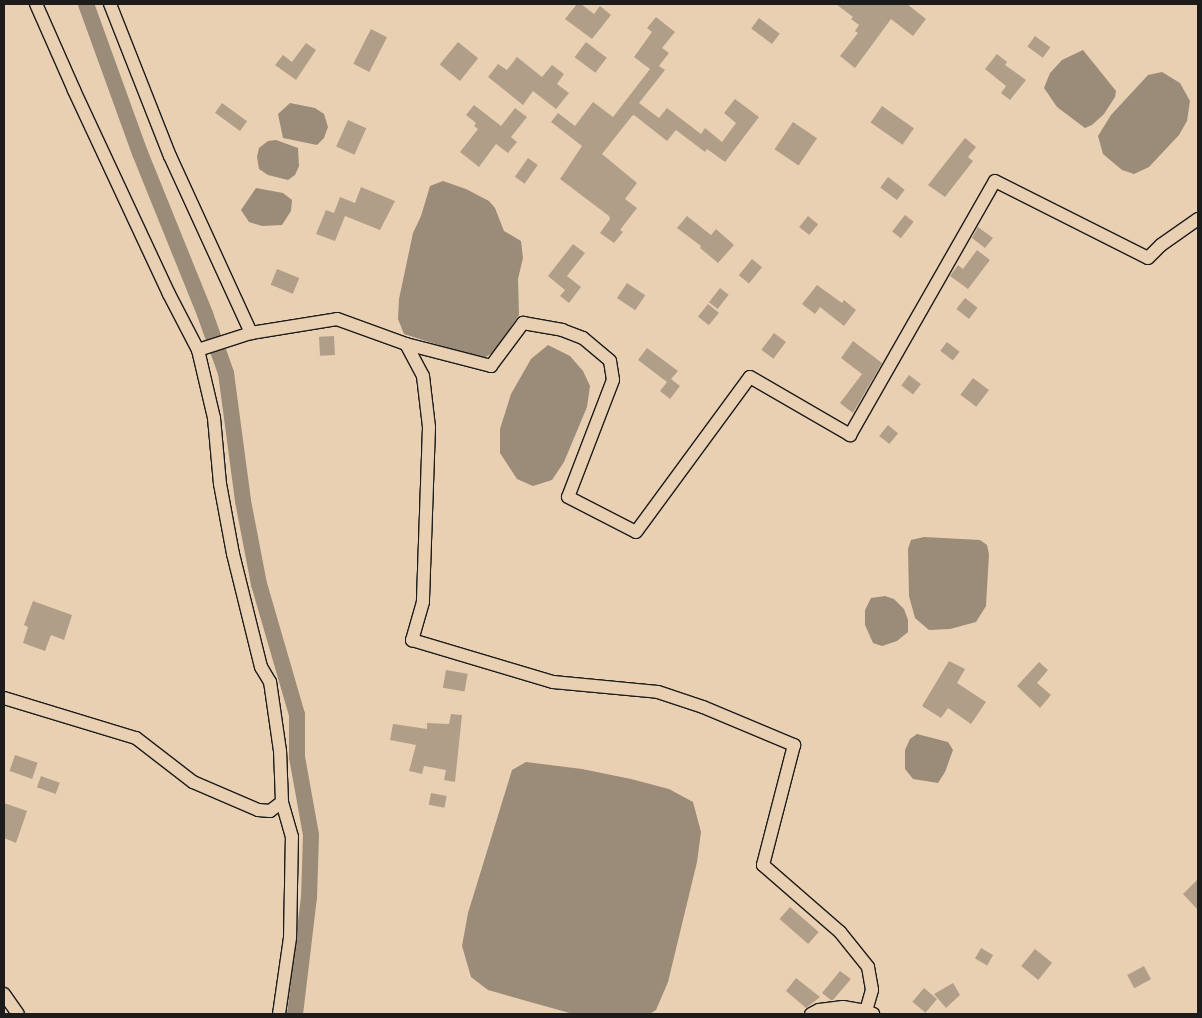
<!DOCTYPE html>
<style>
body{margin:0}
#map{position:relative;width:1202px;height:1018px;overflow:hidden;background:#ead0b2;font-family:"Indie Flower",sans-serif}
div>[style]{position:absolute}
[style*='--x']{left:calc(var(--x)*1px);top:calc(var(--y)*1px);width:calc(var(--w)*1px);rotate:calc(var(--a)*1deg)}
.water>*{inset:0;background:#9b8b79}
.canal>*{height:16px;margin:-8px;padding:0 8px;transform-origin:8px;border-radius:8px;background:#9b8b79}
.building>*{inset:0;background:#b19e89;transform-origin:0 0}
.roads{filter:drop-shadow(1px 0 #1c1c1c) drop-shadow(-1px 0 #1c1c1c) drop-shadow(0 1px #1c1c1c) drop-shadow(0 -1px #1c1c1c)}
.street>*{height:12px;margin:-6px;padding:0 6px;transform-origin:6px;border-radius:6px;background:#ead0b2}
span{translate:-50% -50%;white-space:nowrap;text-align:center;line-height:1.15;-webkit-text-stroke:5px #ead0b2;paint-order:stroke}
.frame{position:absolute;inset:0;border:5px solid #1c1c1c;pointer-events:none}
</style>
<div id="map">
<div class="water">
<div style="clip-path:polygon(1083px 50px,1116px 91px,1115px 97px,1104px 114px,1092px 125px,1085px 128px,1057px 107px,1044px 88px,1050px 73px,1062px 60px)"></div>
<div style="clip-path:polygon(1162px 72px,1180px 83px,1190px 101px,1187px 121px,1179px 135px,1149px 167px,1134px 174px,1122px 170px,1103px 154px,1098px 136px,1111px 115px,1148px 75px)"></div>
<div style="clip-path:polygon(290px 103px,315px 108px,324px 114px,328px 127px,324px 138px,317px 145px,283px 138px,278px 114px)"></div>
<div style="clip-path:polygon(276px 140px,298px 148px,299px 166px,295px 175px,288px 180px,268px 175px,259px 169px,257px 157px,259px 148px,268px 141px)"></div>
<div style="clip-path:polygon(443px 181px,466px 189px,489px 201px,495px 208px,504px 231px,521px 241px,523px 258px,518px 279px,519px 315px,494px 352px,482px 359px,404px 334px,398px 319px,399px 299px,413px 233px,421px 216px,430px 186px)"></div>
<div style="clip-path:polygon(256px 188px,283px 193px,292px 200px,291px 211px,282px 225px,262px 226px,249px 222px,241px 210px)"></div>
<div style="clip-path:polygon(548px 345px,570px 356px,583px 371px,590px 386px,587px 407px,564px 462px,552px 480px,533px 486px,517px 479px,500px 453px,500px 429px,511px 394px,531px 359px)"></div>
<div style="clip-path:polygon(924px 537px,980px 540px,987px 545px,989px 554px,986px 606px,976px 622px,950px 629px,929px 630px,915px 618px,909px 596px,908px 549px,911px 540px)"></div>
<div style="clip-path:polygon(885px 596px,894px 599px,904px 609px,908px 620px,908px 632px,897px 641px,882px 646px,873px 643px,865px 625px,865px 610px,871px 598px)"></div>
<div style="clip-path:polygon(917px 734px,948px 742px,953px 750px,945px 772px,938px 783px,913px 779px,905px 769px,905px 750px,910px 739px)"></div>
<div style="clip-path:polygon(526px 762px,582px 769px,631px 779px,669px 789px,693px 802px,701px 832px,697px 862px,668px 982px,656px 1010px,650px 1014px,573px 1014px,488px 990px,471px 977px,462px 946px,468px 913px,512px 770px)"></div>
</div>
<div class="canal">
<div style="--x:86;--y:4;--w:158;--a:70.1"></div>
<div style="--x:140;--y:153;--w:174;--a:68"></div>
<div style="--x:205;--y:314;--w:63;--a:70.4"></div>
<div style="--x:226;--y:373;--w:129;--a:82.4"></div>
<div style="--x:243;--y:501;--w:85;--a:79.1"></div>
<div style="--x:259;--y:584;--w:136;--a:73.8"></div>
<div style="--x:297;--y:715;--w:42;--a:90"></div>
<div style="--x:297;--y:757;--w:79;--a:79.8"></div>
<div style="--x:311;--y:835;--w:62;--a:91.8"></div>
<div style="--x:309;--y:897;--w:118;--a:96.8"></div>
</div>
<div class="building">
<div style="clip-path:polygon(577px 4px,581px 4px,594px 14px,600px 6px,611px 15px,592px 39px,565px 19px)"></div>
<div style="clip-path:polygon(836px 4px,907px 4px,926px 19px,913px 36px,891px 19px,855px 68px,840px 56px,858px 33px,855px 31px,859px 25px,851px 19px,853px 17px)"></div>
<div style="clip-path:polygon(656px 17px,675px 32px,662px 48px,669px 53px,659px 66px,665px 70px,639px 103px,659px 118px,667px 108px,701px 134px,705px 128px,722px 142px,736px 123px,724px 113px,735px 99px,759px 117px,725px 162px,707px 149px,705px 152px,676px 130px,667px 141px,634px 115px,632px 116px,602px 154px,637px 183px,625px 199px,637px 208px,620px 230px,623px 232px,614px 243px,600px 233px,610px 219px,609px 216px,560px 179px,582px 146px,551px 122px,558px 113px,575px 126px,593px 102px,613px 117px,650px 69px,634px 57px,652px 32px,647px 28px)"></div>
<div style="left:759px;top:18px;width:26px;height:13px;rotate:37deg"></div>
<div style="left:371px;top:29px;width:18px;height:39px;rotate:27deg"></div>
<div style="left:1035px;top:36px;width:19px;height:13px;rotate:36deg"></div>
<div style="left:458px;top:42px;width:26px;height:29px;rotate:39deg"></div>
<div style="left:586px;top:42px;width:26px;height:19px;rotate:37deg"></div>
<div style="clip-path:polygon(306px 43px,316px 50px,296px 80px,275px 65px,283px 55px,292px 62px)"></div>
<div style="clip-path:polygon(997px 54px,1007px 62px,1005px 65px,1026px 80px,1010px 100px,1001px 93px,1006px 86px,985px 69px)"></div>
<div style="clip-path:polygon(517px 57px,542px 77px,552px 65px,564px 74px,557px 84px,569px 93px,556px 109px,533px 91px,523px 105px,488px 77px,498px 64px,507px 70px)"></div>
<div style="left:222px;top:103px;width:31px;height:12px;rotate:36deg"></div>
<div style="clip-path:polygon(474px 105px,501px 126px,515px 108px,527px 117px,511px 137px,517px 142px,508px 153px,496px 144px,479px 167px,460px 152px,478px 129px,474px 126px,476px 123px,466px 115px)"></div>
<div style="left:882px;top:106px;width:39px;height:20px;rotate:35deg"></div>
<div style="left:348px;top:120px;width:20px;height:29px;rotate:24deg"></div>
<div style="left:793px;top:122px;width:29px;height:33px;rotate:34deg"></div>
<div style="clip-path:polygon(965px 138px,976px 147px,968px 157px,973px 161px,945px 197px,928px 185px)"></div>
<div style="left:528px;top:158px;width:12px;height:23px;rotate:35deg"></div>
<div style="left:888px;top:177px;width:21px;height:13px;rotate:37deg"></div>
<div style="clip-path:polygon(361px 187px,395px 201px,380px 230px,345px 216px,335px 241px,316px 234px,326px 210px,334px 213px,340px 197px,355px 203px)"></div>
<div style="left:905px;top:215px;width:11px;height:21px;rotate:38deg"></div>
<div style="clip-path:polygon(687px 216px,711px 235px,716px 229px,734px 245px,718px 263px,700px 248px,701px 246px,677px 228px)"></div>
<div style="left:808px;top:216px;width:13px;height:14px;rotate:39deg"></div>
<div style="clip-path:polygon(978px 227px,993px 238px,985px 248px,972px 238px)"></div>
<div style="clip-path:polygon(573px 244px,585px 253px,567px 276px,581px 287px,569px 303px,560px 296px,565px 290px,548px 276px)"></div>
<div style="clip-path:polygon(977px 250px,990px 260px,968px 289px,950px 276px,958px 265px,963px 269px)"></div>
<div style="left:752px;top:259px;width:13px;height:21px;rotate:39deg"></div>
<div style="left:277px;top:269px;width:24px;height:17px;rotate:22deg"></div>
<div style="left:627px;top:283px;width:22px;height:18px;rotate:34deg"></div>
<div style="clip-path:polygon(817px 285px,842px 303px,844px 300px,856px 310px,844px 326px,820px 307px,815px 314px,802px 304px)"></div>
<div style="left:720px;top:288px;width:11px;height:18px;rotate:38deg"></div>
<div style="left:965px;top:298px;width:16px;height:14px;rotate:38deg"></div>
<div style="left:708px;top:304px;width:14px;height:16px;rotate:39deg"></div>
<div style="left:774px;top:333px;width:15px;height:21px;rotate:37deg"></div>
<div style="left:334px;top:336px;width:19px;height:15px;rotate:87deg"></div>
<div style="clip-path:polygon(853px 341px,882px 363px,853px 413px,840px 403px,862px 374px,841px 358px)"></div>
<div style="left:947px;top:342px;width:16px;height:11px;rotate:38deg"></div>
<div style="clip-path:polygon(647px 348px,678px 371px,671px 379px,680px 386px,670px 399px,660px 391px,667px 382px,638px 360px)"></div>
<div style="left:909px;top:375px;width:15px;height:13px;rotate:37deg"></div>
<div style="left:973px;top:378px;width:20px;height:21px;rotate:37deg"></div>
<div style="left:888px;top:425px;width:13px;height:14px;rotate:39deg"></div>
<div style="clip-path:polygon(33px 601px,72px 615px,64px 640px,51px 635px,45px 651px,23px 643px,28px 627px,24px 625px)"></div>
<div style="clip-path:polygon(949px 661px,965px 669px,957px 683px,986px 702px,971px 724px,948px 708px,941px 718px,922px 706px)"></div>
<div style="clip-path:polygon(1039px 662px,1048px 670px,1037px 683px,1051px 695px,1040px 708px,1017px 686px)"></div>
<div style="left:446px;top:670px;width:22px;height:18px;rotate:10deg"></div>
<div style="clip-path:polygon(451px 714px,462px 715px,455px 782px,444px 780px,446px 770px,424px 766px,422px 774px,409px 771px,416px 745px,390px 740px,393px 724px,427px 729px,427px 723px,449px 724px)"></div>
<div style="left:15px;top:755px;width:24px;height:17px;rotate:19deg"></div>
<div style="left:41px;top:776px;width:20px;height:12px;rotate:20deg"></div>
<div style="left:431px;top:793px;width:16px;height:12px;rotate:11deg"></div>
<div style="clip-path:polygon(4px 803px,27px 811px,16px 843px,4px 838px)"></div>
<div style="clip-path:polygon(1198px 879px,1198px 910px,1183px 894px)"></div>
<div style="left:790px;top:907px;width:38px;height:16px;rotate:41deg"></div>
<div style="left:981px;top:948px;width:14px;height:12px;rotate:30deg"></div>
<div style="left:1035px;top:949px;width:22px;height:22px;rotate:39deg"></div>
<div style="left:1144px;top:966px;width:15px;height:19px;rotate:62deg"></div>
<div style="clip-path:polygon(840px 971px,851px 979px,833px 1000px,831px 1000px,822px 993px)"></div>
<div style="clip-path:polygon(796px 978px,820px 997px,806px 1008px,786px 991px)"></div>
<div style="clip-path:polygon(953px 983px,960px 995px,946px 1008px,934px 994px)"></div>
<div style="left:924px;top:988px;width:17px;height:18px;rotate:40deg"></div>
</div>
<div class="roads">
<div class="street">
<div style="--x:110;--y:4;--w:163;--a:68.5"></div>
<div style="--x:170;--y:156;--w:195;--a:65.4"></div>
<div style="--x:406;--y:344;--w:88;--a:14.5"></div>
<div style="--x:491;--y:366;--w:54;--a:-53.3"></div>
<div style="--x:523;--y:323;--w:40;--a:10"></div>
<div style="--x:562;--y:330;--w:22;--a:21"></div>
<div style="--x:583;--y:338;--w:35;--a:40"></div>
<div style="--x:610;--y:361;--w:19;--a:81"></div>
<div style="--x:613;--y:380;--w:125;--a:111"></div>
<div style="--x:568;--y:497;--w:76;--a:27.2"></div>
<div style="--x:636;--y:532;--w:192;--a:-53.7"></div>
<div style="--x:750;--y:377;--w:116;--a:30.1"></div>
<div style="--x:850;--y:435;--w:292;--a:-60.3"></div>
<div style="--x:995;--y:181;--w:171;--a:26.7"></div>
<div style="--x:1148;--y:258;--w:18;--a:-45"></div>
<div style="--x:1161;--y:245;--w:45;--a:-35.1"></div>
<div style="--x:198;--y:350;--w:56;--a:-17.8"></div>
<div style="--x:251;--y:333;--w:87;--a:-9.2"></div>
<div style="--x:337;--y:319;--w:73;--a:19.9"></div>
<div style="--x:406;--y:344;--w:36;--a:62"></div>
<div style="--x:423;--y:376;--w:51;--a:83.3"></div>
<div style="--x:429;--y:427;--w:175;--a:92"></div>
<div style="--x:423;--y:602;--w:40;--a:106"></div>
<div style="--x:412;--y:640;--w:147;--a:16.6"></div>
<div style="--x:553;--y:682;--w:105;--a:5.4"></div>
<div style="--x:658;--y:692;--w:47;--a:18.4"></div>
<div style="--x:703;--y:707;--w:99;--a:22.7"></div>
<div style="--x:794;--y:745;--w:124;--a:104.5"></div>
<div style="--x:763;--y:865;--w:102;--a:41"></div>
<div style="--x:840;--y:932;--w:45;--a:51.3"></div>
<div style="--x:868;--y:967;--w:23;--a:80"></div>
<div style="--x:872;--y:990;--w:22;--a:106"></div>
<div style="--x:866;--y:1011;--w:8;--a:23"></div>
<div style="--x:4;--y:698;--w:138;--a:16.9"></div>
<div style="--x:136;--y:738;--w:72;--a:37.7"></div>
<div style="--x:193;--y:782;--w:71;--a:23.3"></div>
<div style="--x:258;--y:810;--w:12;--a:5"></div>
<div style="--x:270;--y:811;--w:15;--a:-37"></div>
<div style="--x:282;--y:802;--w:51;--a:-92.2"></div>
<div style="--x:280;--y:751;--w:70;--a:-98.2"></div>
<div style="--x:270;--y:682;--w:17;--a:-121"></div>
<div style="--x:261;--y:667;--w:116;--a:-103.9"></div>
<div style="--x:233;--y:554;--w:71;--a:-100.5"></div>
<div style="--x:220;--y:484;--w:66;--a:-95.2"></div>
<div style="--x:214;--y:418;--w:70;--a:-103.2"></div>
<div style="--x:198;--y:350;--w:63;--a:-117.4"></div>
<div style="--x:169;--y:294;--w:225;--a:-115"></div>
<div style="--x:74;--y:90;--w:94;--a:-113.8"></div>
<div style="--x:4;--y:994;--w:24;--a:55"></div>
<div style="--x:279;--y:1014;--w:77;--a:-81.8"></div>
<div style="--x:290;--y:938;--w:101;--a:-88.9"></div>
<div style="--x:292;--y:837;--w:36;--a:-106"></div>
<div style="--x:811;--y:1014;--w:9;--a:-27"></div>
<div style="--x:819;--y:1010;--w:24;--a:-7"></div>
<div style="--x:843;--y:1007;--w:23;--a:10"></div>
</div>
</div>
<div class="frame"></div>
</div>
